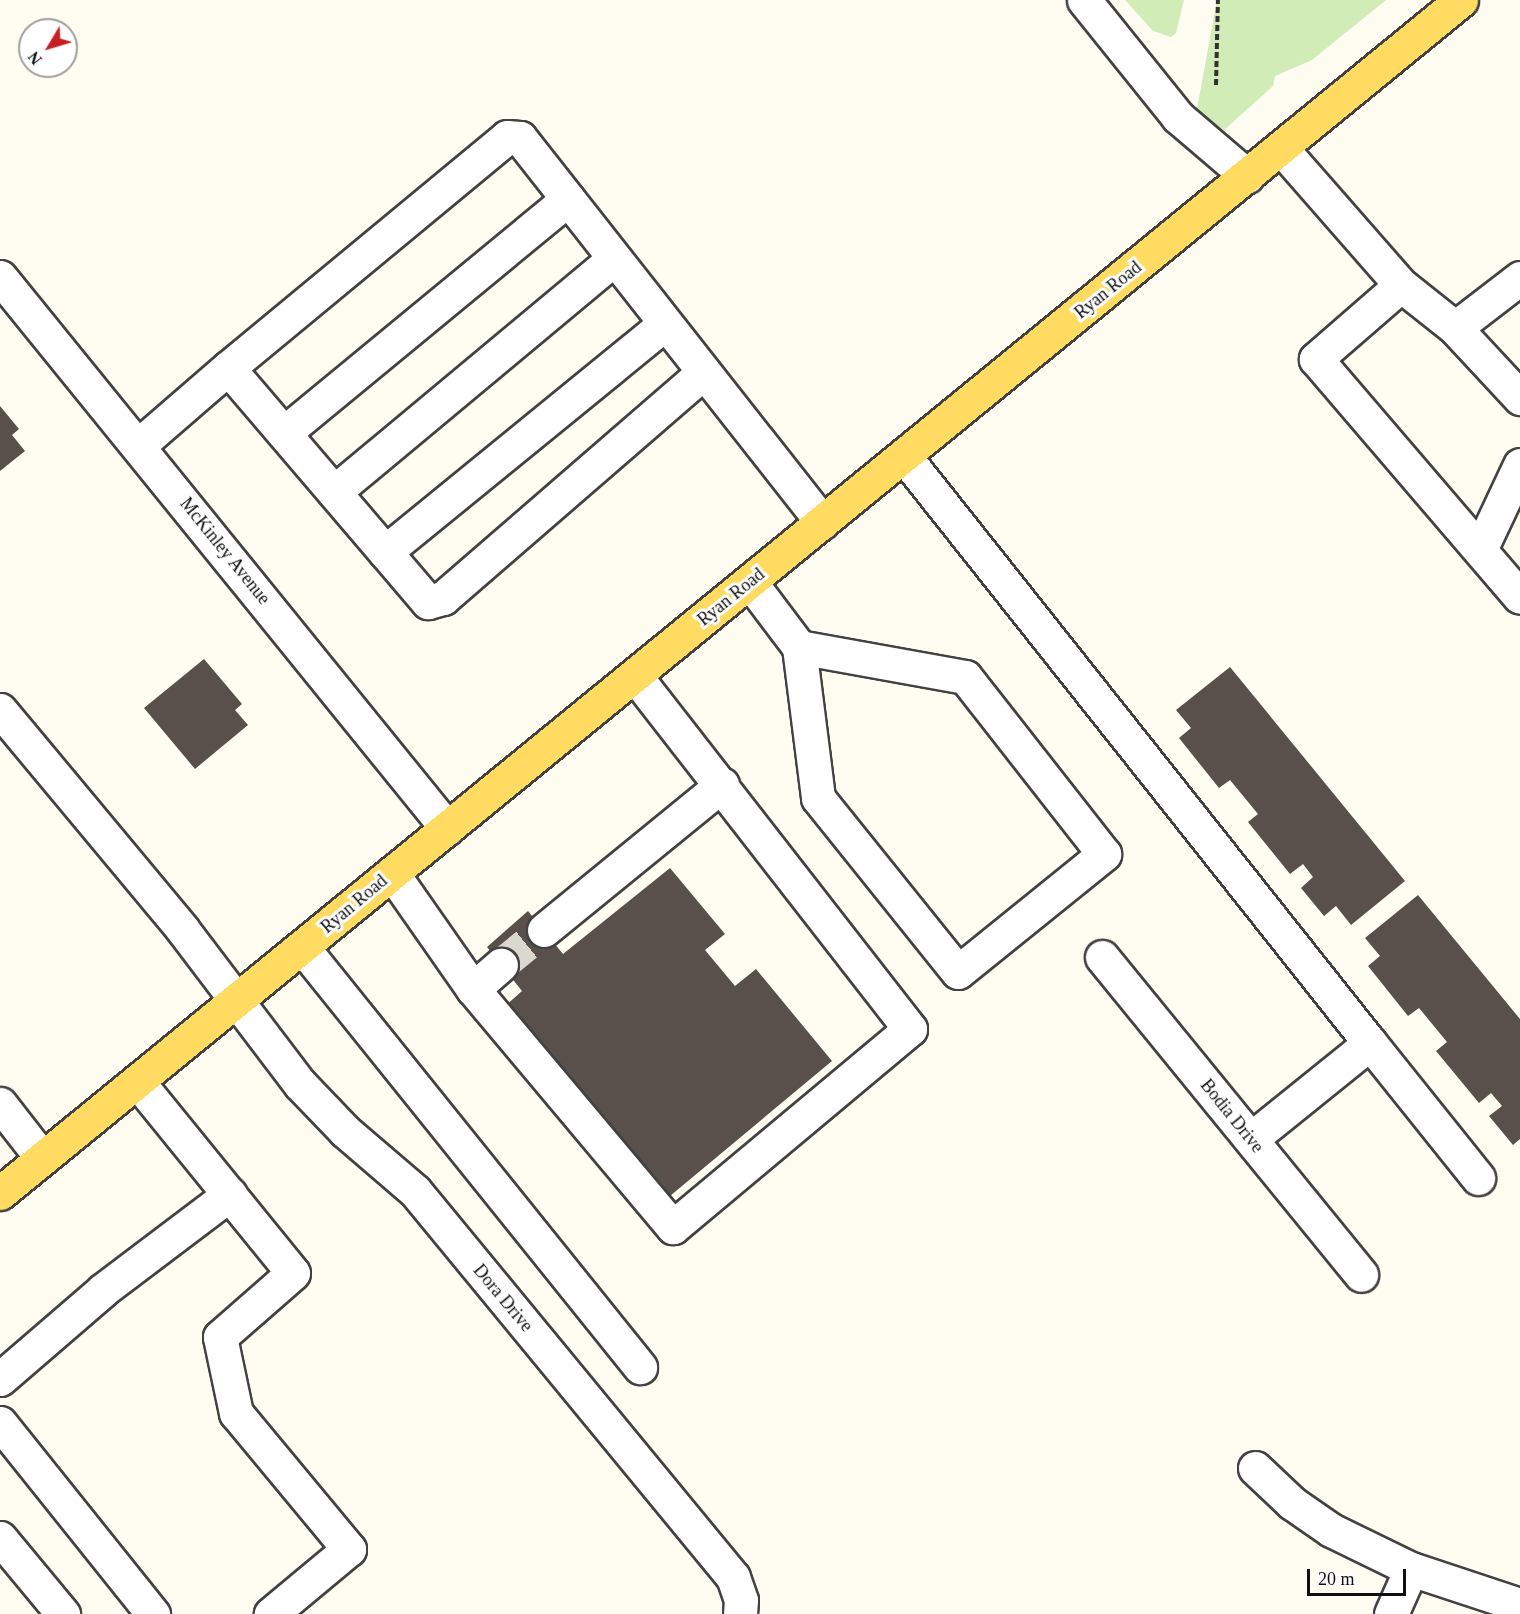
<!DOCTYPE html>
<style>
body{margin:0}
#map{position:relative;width:1520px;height:1614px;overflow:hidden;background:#fffcf1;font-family:Georgia,serif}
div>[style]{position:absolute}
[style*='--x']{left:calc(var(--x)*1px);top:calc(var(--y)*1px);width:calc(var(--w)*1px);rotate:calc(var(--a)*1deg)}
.green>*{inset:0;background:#d2ecb8}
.building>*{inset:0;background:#59504b}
.minor-tunnel>*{height:33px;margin-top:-16.5px;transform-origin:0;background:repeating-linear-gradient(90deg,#dbd8cf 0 33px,transparent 0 49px)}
.path>*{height:4px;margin-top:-2px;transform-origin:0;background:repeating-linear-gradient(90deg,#313131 0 6px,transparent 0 9px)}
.roads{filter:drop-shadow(2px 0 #424242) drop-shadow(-2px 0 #424242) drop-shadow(0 2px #424242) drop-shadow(0 -2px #424242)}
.minor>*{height:33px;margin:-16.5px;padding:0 16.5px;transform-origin:16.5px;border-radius:16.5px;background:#fff}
.major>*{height:33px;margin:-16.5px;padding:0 16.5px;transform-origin:16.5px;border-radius:16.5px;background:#ffdb61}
span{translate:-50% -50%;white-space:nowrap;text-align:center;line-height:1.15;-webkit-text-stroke:6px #fff;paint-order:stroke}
.street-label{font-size:18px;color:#0f0f0f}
.north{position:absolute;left:18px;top:18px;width:60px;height:60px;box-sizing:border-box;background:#fff;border:2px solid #9f9f9f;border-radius:50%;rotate:232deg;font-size:16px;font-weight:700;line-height:24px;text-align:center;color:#0f0f0f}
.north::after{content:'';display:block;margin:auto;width:21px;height:27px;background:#c71f24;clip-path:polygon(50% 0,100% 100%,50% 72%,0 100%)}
.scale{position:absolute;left:1307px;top:1569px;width:99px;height:27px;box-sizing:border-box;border:3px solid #0f0f0f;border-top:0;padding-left:8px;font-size:18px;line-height:21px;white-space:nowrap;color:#0f0f0f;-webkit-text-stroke:4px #fff;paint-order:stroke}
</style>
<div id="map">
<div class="green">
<div style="clip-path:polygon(1125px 0,1184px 0,1176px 33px,1171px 37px,1153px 31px)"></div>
<div style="clip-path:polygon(1217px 0,1386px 0,1312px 60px,1275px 76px,1273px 86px,1224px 130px,1196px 114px)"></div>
</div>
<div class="building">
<div style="clip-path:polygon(0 406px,19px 429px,12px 435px,25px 451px,0 471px)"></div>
<div style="clip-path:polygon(204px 659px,242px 704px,235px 710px,248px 725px,195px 769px,144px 708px)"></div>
<div style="clip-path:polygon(1230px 667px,1405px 881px,1351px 925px,1336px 906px,1324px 916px,1301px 888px,1313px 877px,1303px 864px,1290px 874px,1248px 822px,1258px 814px,1230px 780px,1219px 788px,1179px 738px,1191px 728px,1176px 710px)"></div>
<div style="clip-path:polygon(670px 868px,725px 934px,705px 950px,735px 986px,756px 969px,832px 1061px,664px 1201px,503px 1008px,522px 991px,487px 947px,528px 911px,563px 954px)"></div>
<div style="clip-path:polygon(1418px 895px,1520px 1019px,1520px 1139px,1513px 1145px,1489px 1116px,1502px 1106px,1491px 1093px,1479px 1103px,1436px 1051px,1447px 1042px,1419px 1008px,1408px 1016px,1368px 966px,1380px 956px,1365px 938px)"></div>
</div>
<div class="minor-tunnel">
<div style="--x:501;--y:965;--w:55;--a:-39.1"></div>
</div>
<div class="path">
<div style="--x:1216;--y:85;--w:85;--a:-88.7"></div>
</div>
<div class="roads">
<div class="minor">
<div style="--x:1084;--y:0;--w:150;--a:51.2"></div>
<div style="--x:1178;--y:117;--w:91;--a:40.5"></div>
<div style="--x:1281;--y:148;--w:182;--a:48.8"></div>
<div style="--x:1401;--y:285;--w:69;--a:38.5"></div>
<div style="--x:1455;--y:328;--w:82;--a:-37.6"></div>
<div style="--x:0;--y:277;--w:710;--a:50.95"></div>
<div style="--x:1401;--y:285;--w:113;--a:139"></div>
<div style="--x:1316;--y:359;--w:313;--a:49.4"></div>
<div style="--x:1455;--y:328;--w:96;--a:47.1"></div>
<div style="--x:228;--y:368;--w:362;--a:-39.6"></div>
<div style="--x:507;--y:137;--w:13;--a:4"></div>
<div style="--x:520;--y:138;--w:489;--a:51.8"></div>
<div style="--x:284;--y:433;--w:368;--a:-39.5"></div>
<div style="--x:139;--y:445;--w:118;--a:-40.9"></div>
<div style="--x:228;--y:368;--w:308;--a:49.5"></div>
<div style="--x:428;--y:602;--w:16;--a:-15"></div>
<div style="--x:443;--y:598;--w:344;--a:-40.9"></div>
<div style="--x:904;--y:456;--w:749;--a:51.56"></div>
<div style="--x:1370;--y:1043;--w:153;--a:141.1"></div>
<div style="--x:334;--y:492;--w:364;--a:-39.8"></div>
<div style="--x:1480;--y:550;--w:94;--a:-64.8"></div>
<div style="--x:385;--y:552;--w:361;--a:-39.2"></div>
<div style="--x:750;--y:582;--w:81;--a:53"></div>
<div style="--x:799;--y:647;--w:152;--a:82.8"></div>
<div style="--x:818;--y:798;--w:223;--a:51.2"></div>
<div style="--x:958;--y:972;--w:188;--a:-38.9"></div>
<div style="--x:1104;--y:854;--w:225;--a:-128.1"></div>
<div style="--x:965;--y:677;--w:169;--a:-169.8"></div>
<div style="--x:0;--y:710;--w:286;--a:50.2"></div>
<div style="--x:183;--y:930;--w:193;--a:52.8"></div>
<div style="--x:300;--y:1084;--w:65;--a:46.2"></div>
<div style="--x:345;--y:1131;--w:92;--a:40.6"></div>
<div style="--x:415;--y:1191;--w:500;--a:50.52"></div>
<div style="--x:733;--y:1577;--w:24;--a:71"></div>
<div style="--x:741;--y:1600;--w:14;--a:94"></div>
<div style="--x:392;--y:873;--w:141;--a:55.1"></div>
<div style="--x:473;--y:989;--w:311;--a:50"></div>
<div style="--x:673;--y:1227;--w:309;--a:-39.9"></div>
<div style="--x:910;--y:1029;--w:447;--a:-127.9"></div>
<div style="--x:544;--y:930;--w:230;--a:-39.2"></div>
<div style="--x:303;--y:948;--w:538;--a:51.19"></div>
<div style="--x:1102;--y:957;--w:410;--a:50.8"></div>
<div style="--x:473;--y:989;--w:37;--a:-41"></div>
<div style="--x:1370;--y:1043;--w:173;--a:51.3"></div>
<div style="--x:137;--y:1081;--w:247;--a:50.9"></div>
<div style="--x:293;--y:1273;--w:97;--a:138.8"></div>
<div style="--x:220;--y:1337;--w:78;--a:78.1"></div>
<div style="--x:236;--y:1413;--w:177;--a:50.3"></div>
<div style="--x:349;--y:1549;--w:102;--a:140.2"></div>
<div style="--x:0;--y:1104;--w:68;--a:52.1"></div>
<div style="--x:0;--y:1379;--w:136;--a:-40.8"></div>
<div style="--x:103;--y:1290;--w:159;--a:-37.1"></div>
<div style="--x:0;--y:1423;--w:245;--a:51.3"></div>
<div style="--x:1255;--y:1468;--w:51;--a:43.4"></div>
<div style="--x:1292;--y:1503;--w:47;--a:34.7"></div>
<div style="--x:1331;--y:1530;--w:89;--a:26"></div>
<div style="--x:1411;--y:1569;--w:115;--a:18.3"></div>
<div style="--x:0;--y:1538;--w:99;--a:50.3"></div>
<div style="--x:1391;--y:1614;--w:49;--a:-66"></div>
</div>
<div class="major">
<div style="--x:0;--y:1193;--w:1886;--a:-39.23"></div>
</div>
</div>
<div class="street-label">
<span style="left:1108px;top:290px;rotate:-39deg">Ryan Road</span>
<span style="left:225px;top:551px;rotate:51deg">McKinley Avenue</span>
<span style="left:731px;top:597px;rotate:-39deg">Ryan Road</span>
<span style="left:354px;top:904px;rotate:-40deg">Ryan Road</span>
<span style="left:1232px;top:1116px;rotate:51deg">Bodia Drive</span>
<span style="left:503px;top:1298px;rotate:50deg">Dora Drive</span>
</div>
<div class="north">N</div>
<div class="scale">20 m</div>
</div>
